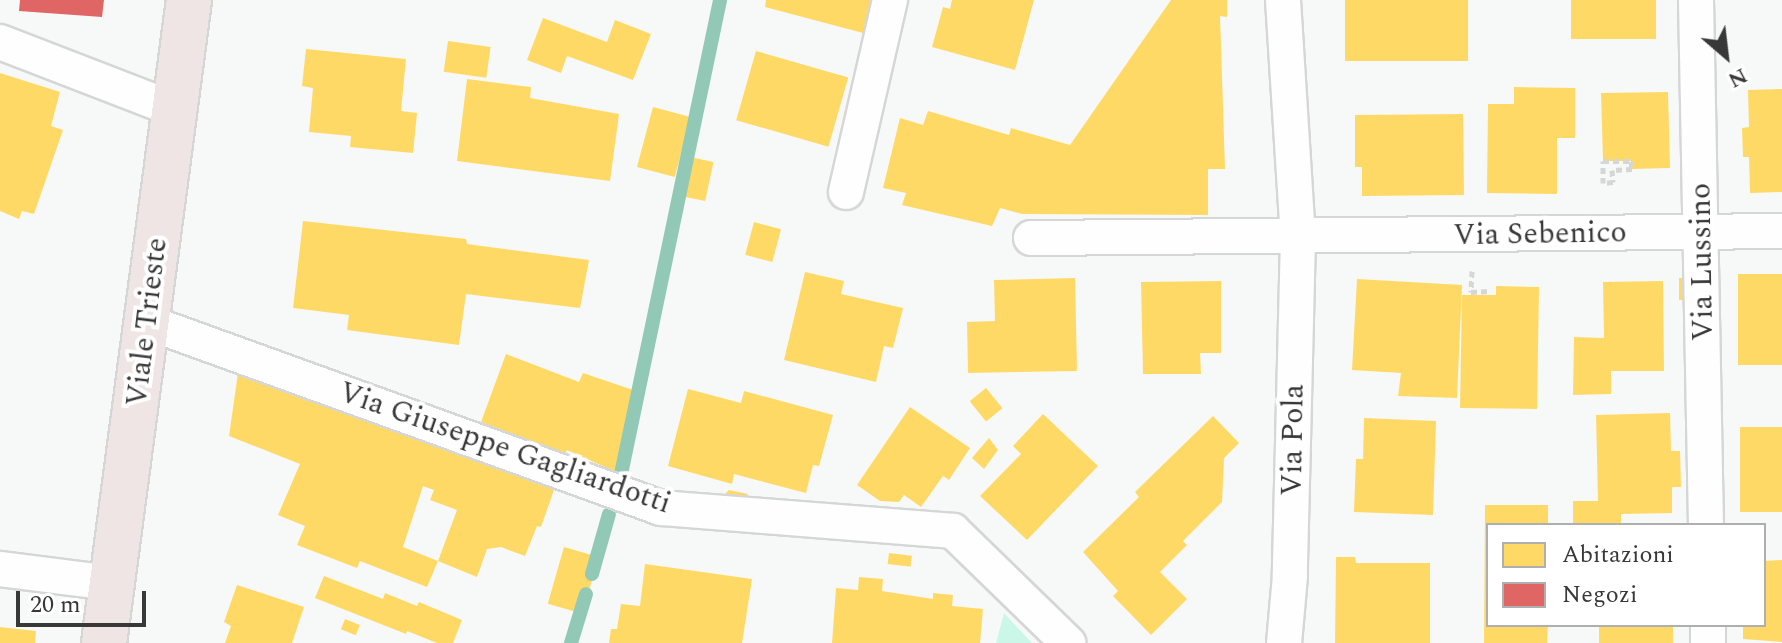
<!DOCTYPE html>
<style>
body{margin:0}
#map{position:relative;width:1782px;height:643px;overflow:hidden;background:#f7f9f8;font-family:Spectral,serif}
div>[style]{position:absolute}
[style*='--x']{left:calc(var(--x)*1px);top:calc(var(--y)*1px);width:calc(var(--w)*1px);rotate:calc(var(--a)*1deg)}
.green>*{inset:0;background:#cbf7e8}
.homes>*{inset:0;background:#ffd966;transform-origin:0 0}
.shops>*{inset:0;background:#e06666}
.stream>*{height:14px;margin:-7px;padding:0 7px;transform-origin:7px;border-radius:7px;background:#92c9b6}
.path>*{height:5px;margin-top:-2.5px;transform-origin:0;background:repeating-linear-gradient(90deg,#d5d6d5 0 6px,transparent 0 10px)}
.roads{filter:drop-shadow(2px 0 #d5d6d6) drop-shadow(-2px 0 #d5d6d6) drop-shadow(0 2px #d5d6d6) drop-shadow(0 -2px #d5d6d6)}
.street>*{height:34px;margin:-17px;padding:0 17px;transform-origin:17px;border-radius:17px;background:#fefefe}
.primary>*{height:44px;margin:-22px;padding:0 22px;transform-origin:22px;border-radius:22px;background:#eee5e4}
span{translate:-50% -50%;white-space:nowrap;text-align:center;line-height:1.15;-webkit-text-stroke:8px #fff;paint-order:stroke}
.street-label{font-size:30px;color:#373837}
.legend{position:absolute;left:1486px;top:523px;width:280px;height:104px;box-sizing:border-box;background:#fff;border:2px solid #afafaf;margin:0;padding:10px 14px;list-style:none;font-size:24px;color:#373837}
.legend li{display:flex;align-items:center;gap:16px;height:40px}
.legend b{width:40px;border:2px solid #afafaf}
.north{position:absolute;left:1686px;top:16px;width:80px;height:80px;-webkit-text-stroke:6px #fff;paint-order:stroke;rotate:152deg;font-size:22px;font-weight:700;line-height:32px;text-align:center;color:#373837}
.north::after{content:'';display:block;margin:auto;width:28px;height:36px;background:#373837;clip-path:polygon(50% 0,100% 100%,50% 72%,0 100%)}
.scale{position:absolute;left:16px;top:591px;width:130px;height:36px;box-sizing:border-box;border:4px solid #373837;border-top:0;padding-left:10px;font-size:24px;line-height:28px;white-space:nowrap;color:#373837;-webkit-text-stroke:6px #fff;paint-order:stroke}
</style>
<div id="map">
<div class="green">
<div style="clip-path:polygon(1004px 613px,1032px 643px,996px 643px)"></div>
</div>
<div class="homes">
<div style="clip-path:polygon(766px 0,872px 0,863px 33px,765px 7px)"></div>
<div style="clip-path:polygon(952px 0,1034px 0,1015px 70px,932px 47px,943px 7px,950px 9px)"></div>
<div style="clip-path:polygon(1171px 0,1227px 0,1227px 17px,1220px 16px,1225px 169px,1208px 169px,1208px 215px,1022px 214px,1000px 208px,992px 226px,902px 205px,906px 193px,883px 188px,900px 118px,923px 125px,928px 111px,1009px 135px,1011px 128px,1070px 145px)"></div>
<div style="left:1345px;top:0;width:123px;height:61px"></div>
<div style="left:1571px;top:0;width:85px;height:39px"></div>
<div style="clip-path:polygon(543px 18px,607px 42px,615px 20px,651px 34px,633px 80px,567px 56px,561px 73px,527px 60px)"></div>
<div style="left:448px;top:41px;width:43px;height:31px;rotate:8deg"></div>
<div style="clip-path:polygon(306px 49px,406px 59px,401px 111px,417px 113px,413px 153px,350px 147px,351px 136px,309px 132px,313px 88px,302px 86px)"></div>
<div style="left:756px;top:51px;width:96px;height:72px;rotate:16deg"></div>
<div style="clip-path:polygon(0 73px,60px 92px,51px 126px,63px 130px,34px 214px,22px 211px,19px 219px,0 211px)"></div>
<div style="clip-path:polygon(467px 79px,531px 87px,530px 98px,619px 114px,610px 181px,457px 161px)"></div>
<div style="clip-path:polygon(1514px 87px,1575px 88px,1575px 138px,1557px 138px,1557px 194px,1487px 193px,1488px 104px,1514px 104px)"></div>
<div style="clip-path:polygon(1782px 89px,1782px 192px,1750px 193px,1749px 157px,1743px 157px,1742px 128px,1749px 127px,1748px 90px)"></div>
<div style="clip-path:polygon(1668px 92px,1670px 168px,1632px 169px,1631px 161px,1603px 161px,1601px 93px)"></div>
<div style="left:653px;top:107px;width:39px;height:62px;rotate:15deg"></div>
<div style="clip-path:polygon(1463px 114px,1464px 195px,1362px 196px,1362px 167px,1355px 167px,1355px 115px)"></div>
<div style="left:690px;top:157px;width:24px;height:40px;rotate:12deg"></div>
<div style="clip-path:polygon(303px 221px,466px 239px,467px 244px,589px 260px,580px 308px,466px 294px,459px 345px,347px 330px,349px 315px,293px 308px)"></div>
<div style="left:754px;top:222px;width:28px;height:34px;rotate:15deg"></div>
<div style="clip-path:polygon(805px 272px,844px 281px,841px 294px,903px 308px,893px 348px,884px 346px,876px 382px,784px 360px)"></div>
<div style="left:1782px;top:274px;width:91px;height:44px;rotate:90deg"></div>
<div style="clip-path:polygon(1075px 278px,1077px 371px,968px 373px,967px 322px,995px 321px,994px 280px)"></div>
<div style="left:1679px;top:278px;width:9px;height:22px"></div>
<div style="clip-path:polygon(1357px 279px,1462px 285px,1457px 398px,1398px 396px,1401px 373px,1352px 370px)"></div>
<div style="clip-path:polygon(1221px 281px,1221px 353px,1200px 353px,1201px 374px,1143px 374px,1141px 282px)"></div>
<div style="clip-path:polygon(1663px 281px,1664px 371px,1611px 371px,1611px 394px,1573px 395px,1574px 337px,1604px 338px,1603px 282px)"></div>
<div style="clip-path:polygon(1496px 286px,1539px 287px,1537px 409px,1460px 408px,1462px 295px,1496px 295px)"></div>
<div style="clip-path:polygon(506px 354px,579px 382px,583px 373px,633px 390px,616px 472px,567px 450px,565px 454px,481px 422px)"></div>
<div style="clip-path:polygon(239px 366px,481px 455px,478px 460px,555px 487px,541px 527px,537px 526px,525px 556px,501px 547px,487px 549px,477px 577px,438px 561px,457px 510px,430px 500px,434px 490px,423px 486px,403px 547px,438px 561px,427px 587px,360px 561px,357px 568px,297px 545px,305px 526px,278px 515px,300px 464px,229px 436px)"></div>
<div style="left:986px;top:388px;width:26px;height:21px;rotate:51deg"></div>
<div style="clip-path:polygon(688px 389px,741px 403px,744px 391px,833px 415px,819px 466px,813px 465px,806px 493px,734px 474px,732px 484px,668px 466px)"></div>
<div style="clip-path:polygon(910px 407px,970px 448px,949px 480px,943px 476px,921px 507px,904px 495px,899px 502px,880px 501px,857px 485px)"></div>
<div style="clip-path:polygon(1670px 413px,1671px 451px,1680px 451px,1681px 487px,1672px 487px,1672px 513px,1621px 514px,1621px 525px,1573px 525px,1573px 501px,1598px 501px,1596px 415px)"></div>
<div style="clip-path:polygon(1043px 414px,1098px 466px,1027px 540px,980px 496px,1021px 454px,1013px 446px)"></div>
<div style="clip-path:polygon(1213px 416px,1239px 443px,1224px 458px,1222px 502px,1183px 541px,1187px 545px,1160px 572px,1187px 599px,1151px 635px,1113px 596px,1118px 591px,1083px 552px,1139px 497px,1135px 492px)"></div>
<div style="clip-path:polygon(1364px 418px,1436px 421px,1433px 515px,1354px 512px,1356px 459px,1363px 459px)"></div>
<div style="left:1782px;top:427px;width:85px;height:42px;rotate:90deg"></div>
<div style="clip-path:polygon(989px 438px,998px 450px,984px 469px,972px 458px)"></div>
<div style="clip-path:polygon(729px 490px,748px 494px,744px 501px,723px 496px)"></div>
<div style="clip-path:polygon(1485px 505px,1548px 505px,1548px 525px,1488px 525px,1488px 625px,1548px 625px,1547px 643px,1484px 643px)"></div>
<div style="left:564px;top:547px;width:36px;height:59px;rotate:16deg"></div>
<div style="left:889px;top:553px;width:23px;height:11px;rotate:7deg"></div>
<div style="clip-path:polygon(1336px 557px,1355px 557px,1356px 563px,1430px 563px,1430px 643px,1335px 643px)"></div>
<div style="clip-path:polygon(1782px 560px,1782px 642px,1743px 639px,1743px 625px,1764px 625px,1764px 561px)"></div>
<div style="clip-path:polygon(645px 564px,752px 579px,742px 643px,609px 643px,611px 629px,617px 629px,621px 604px,640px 606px)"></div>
<div style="clip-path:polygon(324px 576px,383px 599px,385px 593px,417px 606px,419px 602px,462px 620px,453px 643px,437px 643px,407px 631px,406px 634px,315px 598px)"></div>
<div style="clip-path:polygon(859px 577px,883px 579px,882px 591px,933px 599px,933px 593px,953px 595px,952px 606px,983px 609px,980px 643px,832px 643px,836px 588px,858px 590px)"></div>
<div style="clip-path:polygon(237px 585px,304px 607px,292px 643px,225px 643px,231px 626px,224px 622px)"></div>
<div style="left:345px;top:619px;width:16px;height:11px;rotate:22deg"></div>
<div style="left:1599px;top:625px;width:74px;height:18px"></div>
<div style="clip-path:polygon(0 627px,36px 631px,35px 643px,0 643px)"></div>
</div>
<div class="shops">
<div style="clip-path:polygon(20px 0,104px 0,102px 17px,19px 11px)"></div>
</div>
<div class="stream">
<div style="--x:620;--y:479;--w:489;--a:-78.2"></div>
<div style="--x:592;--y:574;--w:62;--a:-74.2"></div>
<div style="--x:571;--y:643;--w:51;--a:-73"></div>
</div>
<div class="path">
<div style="--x:1603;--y:161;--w:28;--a:0"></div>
<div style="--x:1631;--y:161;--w:8;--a:83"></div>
<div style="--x:1632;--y:169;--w:20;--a:177"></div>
<div style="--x:1612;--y:170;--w:12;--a:85"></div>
<div style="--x:1613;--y:182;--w:10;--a:174"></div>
<div style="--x:1603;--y:183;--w:22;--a:-90"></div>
<div style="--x:1472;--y:271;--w:21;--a:93"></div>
<div style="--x:1471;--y:292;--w:19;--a:-3"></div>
</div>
<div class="roads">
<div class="street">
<div style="--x:1283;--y:0;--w:237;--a:86.4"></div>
<div style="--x:1298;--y:237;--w:339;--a:91.4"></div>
<div style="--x:1290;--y:576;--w:67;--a:95.1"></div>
<div style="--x:1696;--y:0;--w:525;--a:88.91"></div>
<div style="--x:0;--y:42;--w:186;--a:21.1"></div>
<div style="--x:846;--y:192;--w:197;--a:-77.1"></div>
<div style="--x:1031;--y:238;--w:751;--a:-0.53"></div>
<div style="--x:147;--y:322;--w:547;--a:19.89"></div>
<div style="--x:661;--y:508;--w:293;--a:4.5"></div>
<div style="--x:953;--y:531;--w:161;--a:44.2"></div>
<div style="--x:0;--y:569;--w:112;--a:7.2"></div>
<div style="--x:1708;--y:625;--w:18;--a:90"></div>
</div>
<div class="primary">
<div style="--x:104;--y:643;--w:649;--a:-82.47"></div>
</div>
</div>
<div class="street-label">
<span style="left:1540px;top:234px;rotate:-1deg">Via Sebenico</span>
<span style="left:1702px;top:262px;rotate:-91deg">Via Lussino</span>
<span style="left:147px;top:322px;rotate:-83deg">Viale Trieste</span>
<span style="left:1293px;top:440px;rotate:-89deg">Via Pola</span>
<span style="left:505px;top:448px;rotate:19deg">Via Giuseppe Gagliardotti</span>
</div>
<ul class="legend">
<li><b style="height:22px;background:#ffd966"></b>Abitazioni</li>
<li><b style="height:22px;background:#e06666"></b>Negozi</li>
</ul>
<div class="north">N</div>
<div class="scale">20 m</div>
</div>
